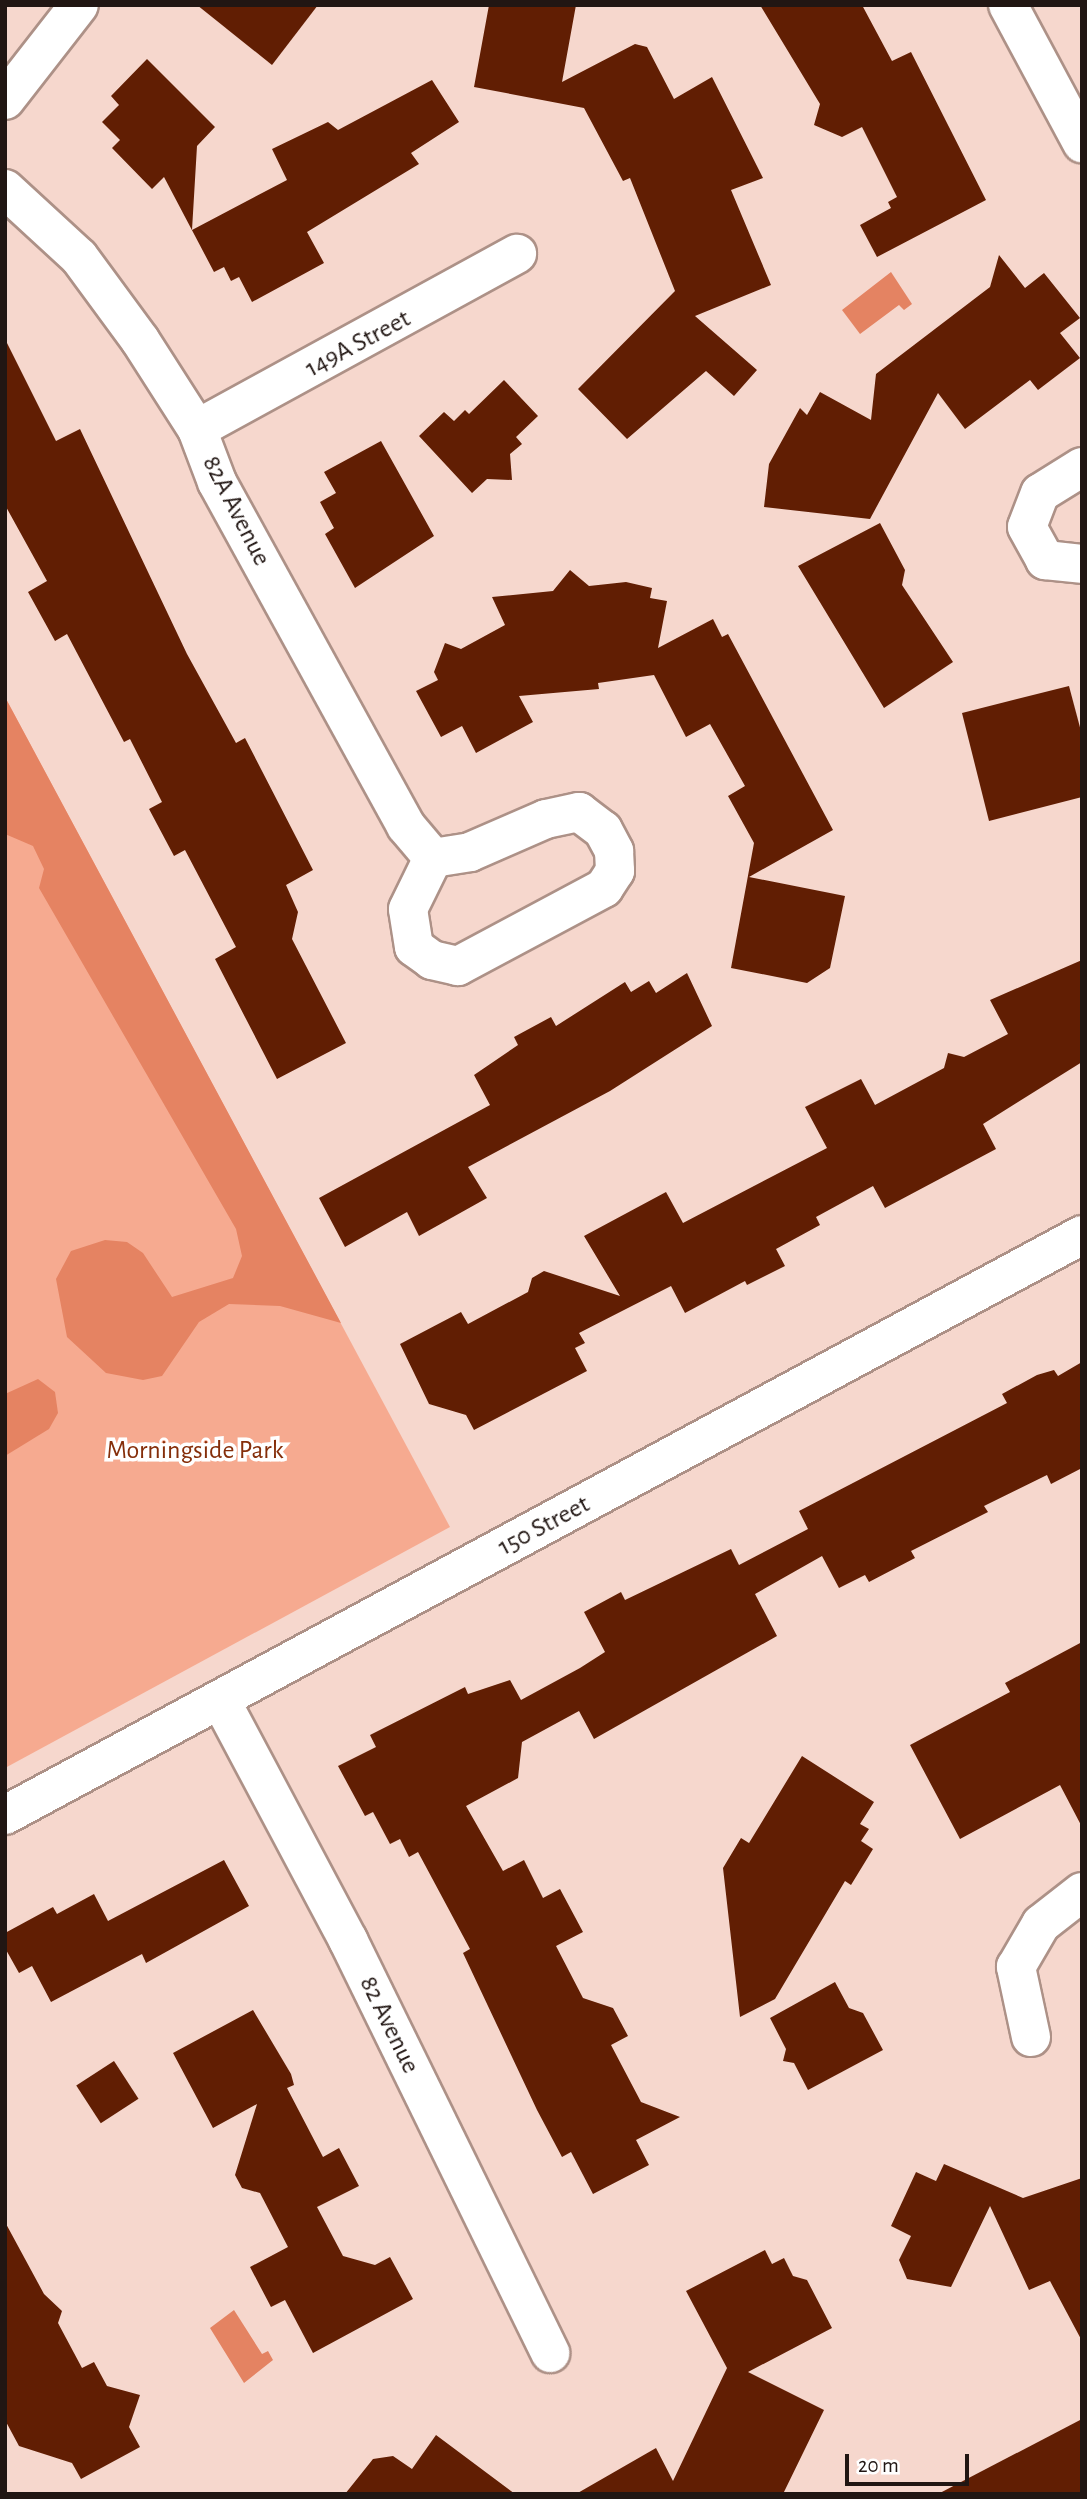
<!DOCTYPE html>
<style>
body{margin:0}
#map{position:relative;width:1087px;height:2499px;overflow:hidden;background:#f6d7cd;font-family:"Alegreya Sans",sans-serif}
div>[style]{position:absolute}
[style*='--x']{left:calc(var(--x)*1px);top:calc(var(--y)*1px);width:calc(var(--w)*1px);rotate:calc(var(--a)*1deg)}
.green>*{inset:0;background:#f6aa90}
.forest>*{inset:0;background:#e58362}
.water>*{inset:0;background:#e48362}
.building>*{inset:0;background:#611e03;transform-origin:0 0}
.roads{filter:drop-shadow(2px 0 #ad9187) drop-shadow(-2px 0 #ad9187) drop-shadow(0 2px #ad9187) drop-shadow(0 -2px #ad9187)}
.minor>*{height:38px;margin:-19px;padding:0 19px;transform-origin:19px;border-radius:19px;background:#fff}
span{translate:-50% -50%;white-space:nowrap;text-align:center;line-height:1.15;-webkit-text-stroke:7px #fff;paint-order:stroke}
.street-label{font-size:26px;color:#211613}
.park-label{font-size:26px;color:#852e0a}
.frame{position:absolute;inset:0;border:7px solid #211613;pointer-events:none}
.scale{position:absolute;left:845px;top:2454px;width:124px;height:32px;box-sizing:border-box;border:4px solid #211613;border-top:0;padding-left:9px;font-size:21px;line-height:24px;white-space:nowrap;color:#211613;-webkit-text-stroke:5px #fff;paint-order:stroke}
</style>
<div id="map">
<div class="green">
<div style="clip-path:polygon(5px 697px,450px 1527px,5px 1768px)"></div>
</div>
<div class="forest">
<div style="clip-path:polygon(5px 697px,341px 1323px,280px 1306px,229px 1304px,199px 1322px,162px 1376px,143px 1380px,106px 1373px,67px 1337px,56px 1279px,71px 1251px,105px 1240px,127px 1242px,143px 1253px,172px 1297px,233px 1278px,242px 1256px,236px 1229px,39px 888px,44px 869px,33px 846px,5px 834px)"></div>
<div style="clip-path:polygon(38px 1379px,55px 1392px,58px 1413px,49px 1429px,5px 1456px,5px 1394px)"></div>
</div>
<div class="water">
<div style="clip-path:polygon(891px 272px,912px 304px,904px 310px,899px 305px,860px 334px,842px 310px)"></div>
<div style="clip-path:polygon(234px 2310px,262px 2354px,268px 2351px,273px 2360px,244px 2383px,210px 2328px)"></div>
</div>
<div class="building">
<div style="clip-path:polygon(197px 5px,318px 5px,272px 65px)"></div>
<div style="clip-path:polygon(489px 5px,576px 5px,562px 82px,635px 44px,647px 47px,674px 99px,712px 77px,763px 178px,731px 190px,771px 285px,695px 316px,757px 370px,734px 396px,706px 371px,627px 439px,578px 389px,675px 291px,630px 178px,623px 181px,584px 108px,474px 87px)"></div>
<div style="clip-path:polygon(760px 5px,862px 5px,892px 61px,911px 52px,986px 200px,877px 257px,860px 225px,891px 208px,888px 202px,897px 197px,862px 127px,842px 137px,814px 125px,820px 104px)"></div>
<div style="clip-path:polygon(147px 59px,215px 127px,197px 146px,192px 230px,287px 180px,272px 149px,328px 122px,338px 130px,432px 80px,459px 122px,411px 153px,419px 164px,307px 232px,324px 263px,252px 302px,239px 277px,231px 281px,224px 267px,214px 272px,164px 177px,152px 189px,112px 148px,120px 140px,102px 122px,119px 105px,111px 96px)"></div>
<div style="clip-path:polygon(999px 255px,1025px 288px,1044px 273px,1080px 318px,1060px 333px,1080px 358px,1038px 390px,1030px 380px,965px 429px,938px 393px,870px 519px,764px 507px,769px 464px,800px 408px,807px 415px,820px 392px,871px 420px,876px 374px,990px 287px)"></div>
<div style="clip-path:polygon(5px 339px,56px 441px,80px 429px,187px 654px,236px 743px,245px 738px,313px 870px,286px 885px,298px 912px,292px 939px,346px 1043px,277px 1079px,215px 959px,236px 947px,185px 850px,174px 856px,149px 809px,162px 802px,130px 739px,124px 742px,67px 634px,55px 641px,28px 592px,47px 581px,5px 505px)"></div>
<div style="clip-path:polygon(504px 380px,538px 416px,516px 437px,522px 444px,510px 454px,512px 480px,487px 479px,472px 493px,419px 436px,444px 412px,454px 421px,465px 410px,469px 414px)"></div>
<div style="clip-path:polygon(381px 441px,434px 536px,355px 588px,325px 534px,334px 528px,320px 502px,336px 493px,324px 472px)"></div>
<div style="clip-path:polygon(880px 523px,905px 570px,902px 585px,953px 662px,884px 708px,798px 566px)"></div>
<div style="clip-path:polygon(570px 570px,589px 586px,626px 582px,652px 588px,650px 598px,667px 601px,658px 648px,713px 619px,722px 637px,728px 634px,833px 830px,749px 877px,845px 896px,830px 968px,807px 983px,731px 968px,754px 843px,728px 796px,745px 786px,710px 724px,686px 737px,654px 675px,598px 683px,599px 689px,519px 696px,533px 722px,476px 753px,462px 726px,441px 737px,416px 691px,438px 680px,434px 672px,445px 643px,461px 649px,505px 625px,492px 597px,553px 591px)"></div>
<div style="clip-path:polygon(1069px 686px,1082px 735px,1082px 797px,989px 821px,962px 713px)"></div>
<div style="clip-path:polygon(1082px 960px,1082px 1062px,983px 1124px,996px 1149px,885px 1208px,873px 1186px,816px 1217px,820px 1225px,776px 1249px,785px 1266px,747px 1285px,745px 1281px,685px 1313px,671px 1286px,579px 1333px,585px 1343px,575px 1348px,587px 1371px,474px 1430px,466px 1415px,429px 1404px,400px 1344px,461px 1312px,468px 1324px,528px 1292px,532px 1278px,544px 1271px,620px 1296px,584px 1236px,666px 1192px,683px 1223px,827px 1148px,805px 1107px,861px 1079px,875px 1105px,944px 1068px,948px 1053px,964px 1057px,1008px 1034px,990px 1000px)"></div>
<div style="clip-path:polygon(687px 973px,712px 1026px,610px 1091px,468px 1167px,487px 1198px,419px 1236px,407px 1212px,345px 1247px,319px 1198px,490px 1105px,474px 1075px,518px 1045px,514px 1037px,551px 1017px,556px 1026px,625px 982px,631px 992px,649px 981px,656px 993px)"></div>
<div style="clip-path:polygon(1082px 1362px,1082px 1468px,1051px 1484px,1047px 1475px,984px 1506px,988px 1512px,911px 1551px,915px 1558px,869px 1582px,865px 1575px,839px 1588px,822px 1556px,755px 1594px,777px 1636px,594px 1739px,579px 1711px,522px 1742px,518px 1778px,466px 1806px,503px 1871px,524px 1860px,543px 1898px,560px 1889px,583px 1932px,556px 1946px,583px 1998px,613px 2008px,628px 2036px,611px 2045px,641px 2102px,680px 2117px,636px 2140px,649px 2165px,593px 2194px,571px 2152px,562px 2157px,537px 2110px,463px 1953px,470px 1949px,418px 1852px,409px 1857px,400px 1839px,390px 1844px,373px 1812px,365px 1816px,338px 1766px,376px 1747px,370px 1735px,465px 1687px,468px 1694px,510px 1680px,521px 1700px,580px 1668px,605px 1652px,584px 1612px,621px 1592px,625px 1600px,731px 1549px,739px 1565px,808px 1529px,799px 1511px,1007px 1403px,1002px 1394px,1037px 1375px,1054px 1370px,1058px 1376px)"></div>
<div style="clip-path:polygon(1082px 1642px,1082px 1827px,1060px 1785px,960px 1839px,910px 1745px,1010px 1692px,1005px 1683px)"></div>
<div style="clip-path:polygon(802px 1756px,874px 1802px,860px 1824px,869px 1829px,861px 1841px,873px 1849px,851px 1885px,845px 1881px,775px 1999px,740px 2017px,723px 1868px,741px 1838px,749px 1843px)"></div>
<div style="clip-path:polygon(224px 1860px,249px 1906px,146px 1963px,142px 1954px,51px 2002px,32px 1966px,19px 1973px,5px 1948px,5px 1933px,53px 1907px,57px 1914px,94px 1894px,108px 1921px)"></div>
<div style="clip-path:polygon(835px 1982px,849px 2008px,863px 2013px,883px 2050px,808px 2090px,794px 2063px,783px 2061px,786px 2049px,770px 2018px)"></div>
<div style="clip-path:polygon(253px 2010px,291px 2074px,294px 2085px,287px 2088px,323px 2157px,339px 2148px,359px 2186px,317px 2207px,343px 2256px,375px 2265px,390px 2257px,413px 2299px,313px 2353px,285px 2300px,271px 2307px,250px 2267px,288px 2247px,260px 2193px,242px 2188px,235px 2175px,257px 2104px,213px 2128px,173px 2053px)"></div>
<div style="left:114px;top:2061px;width:45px;height:45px;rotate:57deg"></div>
<div style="clip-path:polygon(944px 2164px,1023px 2198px,1082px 2178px,1082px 2341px,1050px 2281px,1029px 2290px,990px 2206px,951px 2287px,907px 2279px,899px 2260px,911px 2236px,891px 2226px,916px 2172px,936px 2181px)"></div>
<div style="clip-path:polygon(5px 2222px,44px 2294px,62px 2311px,58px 2323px,82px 2368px,94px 2362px,107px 2386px,140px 2395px,129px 2427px,140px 2447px,81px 2479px,72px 2463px,19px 2446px,5px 2420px)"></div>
<div style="clip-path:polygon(765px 2250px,772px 2264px,784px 2258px,793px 2276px,807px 2280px,832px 2328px,748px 2372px,824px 2410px,783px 2494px,576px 2494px,656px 2448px,673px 2481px,727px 2368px,686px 2291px)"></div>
<div style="clip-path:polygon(1082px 2419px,1082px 2494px,938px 2494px)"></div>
<div style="clip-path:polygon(436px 2435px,515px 2494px,345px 2494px,373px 2459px,393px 2456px,412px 2469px)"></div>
</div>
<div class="roads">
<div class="minor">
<div style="--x:1008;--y:5;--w:157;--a:61.8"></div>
<div style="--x:5;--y:100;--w:120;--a:-52.1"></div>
<div style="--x:5;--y:189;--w:100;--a:42.6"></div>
<div style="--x:79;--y:257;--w:103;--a:53.7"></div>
<div style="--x:140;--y:340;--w:106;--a:57.4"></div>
<div style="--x:197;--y:429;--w:57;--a:69.3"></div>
<div style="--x:217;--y:482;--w:393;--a:61.2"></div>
<div style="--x:406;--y:826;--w:42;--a:49.8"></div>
<div style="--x:197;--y:429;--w:365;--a:-28.7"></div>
<div style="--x:1082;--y:467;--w:49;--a:148.2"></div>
<div style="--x:1040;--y:493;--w:36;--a:111"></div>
<div style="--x:1027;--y:527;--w:38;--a:61"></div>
<div style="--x:1045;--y:560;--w:37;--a:6"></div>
<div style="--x:579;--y:812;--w:30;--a:37"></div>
<div style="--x:603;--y:830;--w:24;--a:62"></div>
<div style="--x:614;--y:851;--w:20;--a:87"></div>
<div style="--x:615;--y:871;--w:20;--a:123"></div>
<div style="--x:604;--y:888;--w:166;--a:151.9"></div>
<div style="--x:458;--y:966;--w:27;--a:-167"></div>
<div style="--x:432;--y:960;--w:22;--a:-144"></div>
<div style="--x:414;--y:947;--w:38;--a:-99"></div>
<div style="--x:408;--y:909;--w:57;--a:-63.9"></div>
<div style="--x:433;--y:858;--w:37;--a:-9"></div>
<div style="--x:470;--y:852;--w:83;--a:-23.5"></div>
<div style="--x:546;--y:819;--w:34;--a:-12"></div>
<div style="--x:221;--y:1701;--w:271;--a:62"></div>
<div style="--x:348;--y:1940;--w:460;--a:63.9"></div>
<div style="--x:5;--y:1815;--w:1223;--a:-28.3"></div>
<div style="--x:1031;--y:2037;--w:72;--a:-102.1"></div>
<div style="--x:1016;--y:1967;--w:50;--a:-59.8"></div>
<div style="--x:1041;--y:1924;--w:52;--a:-38"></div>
</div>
</div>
<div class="street-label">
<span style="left:358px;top:344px;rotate:-28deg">149A Street</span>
<span style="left:236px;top:511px;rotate:63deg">82A Avenue</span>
<span style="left:544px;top:1526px;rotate:-28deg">150 Street</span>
<span style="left:389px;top:2025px;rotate:64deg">82 Avenue</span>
</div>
<div class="park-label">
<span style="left:195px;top:1451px">Morningside Park</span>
</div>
<div class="frame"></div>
<div class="scale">20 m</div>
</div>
